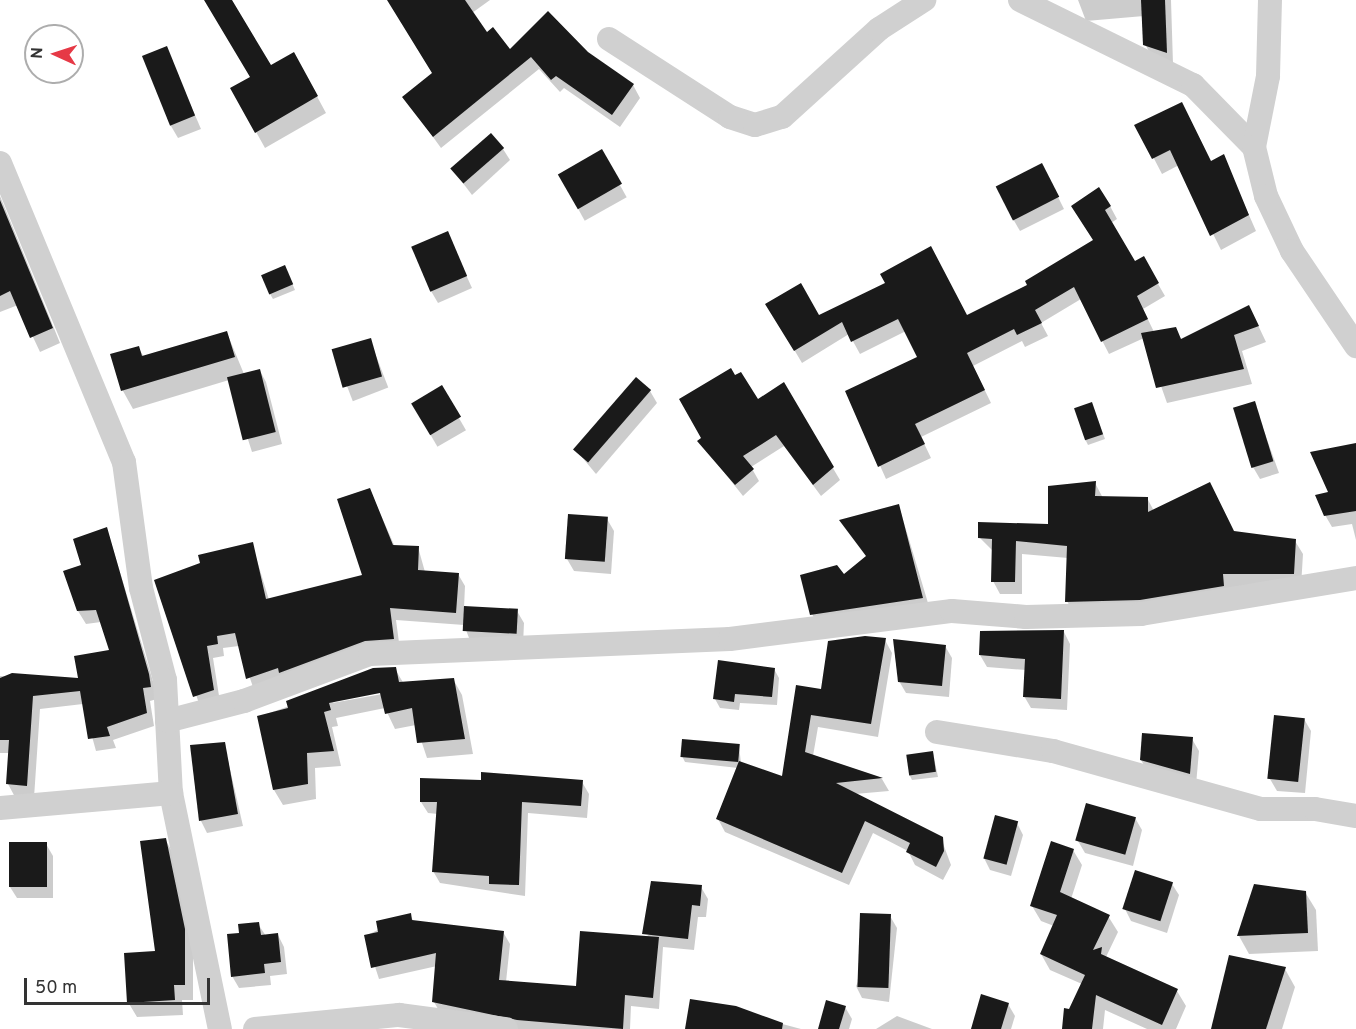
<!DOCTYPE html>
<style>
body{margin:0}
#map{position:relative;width:1356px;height:1029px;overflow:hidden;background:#fff;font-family:Overpass,sans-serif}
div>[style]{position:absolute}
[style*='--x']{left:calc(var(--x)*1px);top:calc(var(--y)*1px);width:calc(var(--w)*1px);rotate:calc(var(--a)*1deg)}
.shadow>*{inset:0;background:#0003;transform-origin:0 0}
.building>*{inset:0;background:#1a1a1a;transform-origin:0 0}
.minor>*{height:24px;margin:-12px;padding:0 12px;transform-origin:12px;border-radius:12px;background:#d0d0d0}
span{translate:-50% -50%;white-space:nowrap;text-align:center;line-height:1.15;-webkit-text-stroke:6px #fff;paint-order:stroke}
.north{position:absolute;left:24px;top:24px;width:60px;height:60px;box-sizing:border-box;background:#fff;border:2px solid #adadad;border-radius:50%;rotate:273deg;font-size:16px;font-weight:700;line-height:24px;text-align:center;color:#333}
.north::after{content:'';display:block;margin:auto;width:21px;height:27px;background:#e63946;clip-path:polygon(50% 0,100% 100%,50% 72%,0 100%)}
.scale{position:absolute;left:24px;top:978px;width:186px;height:27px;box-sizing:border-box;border:3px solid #333;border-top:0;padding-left:8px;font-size:18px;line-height:21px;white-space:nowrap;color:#333;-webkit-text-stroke:4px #fff;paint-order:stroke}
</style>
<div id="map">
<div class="shadow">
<div style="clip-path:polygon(206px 0,230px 0,270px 67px,294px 54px,326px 113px,265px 148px,232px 89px,252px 78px)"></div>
<div style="clip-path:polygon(388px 0,490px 0,472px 13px,486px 34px,510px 51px,587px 53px,633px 85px,640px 98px,620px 127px,564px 88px,560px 92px,539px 69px,441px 148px,404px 97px,433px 74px)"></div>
<div style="clip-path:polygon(1078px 0,1171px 0,1173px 64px,1152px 57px,1145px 44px,1144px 16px,1086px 21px)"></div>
<div style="clip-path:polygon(166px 48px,201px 129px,178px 138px,171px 126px)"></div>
<div style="clip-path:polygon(1137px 126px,1211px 163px,1223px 156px,1256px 231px,1221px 250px,1179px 165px,1162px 174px)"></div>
<div style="clip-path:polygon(503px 149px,510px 160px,472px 195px,453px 170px)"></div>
<div style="left:601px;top:151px;width:53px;height:48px;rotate:61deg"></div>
<div style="clip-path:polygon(1048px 177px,1064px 209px,1020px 231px,1013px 219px)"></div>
<div style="clip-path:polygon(0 196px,60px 343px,40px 352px,18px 305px,0 312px)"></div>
<div style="clip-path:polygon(1110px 206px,1117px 219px,1111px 223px,1135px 263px,1143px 258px,1165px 296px,1143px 309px,1154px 332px,1182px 340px,1257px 323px,1266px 342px,1242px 351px,1252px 384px,1167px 403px,1144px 338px,1109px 354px,1081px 299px,1041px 323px,1048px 336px,1025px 347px,1022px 341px,973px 366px,991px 403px,921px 437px,931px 458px,886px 479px,847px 392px,919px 357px,906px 331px,860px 354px,849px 334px,802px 363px,767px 304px,819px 317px,967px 316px,1029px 286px,1094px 241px,1080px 219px)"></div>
<div style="clip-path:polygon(447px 233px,472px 288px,438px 303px,431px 291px)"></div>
<div style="clip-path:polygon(287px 272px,295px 290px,273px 299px,270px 294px)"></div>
<div style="clip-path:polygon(227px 333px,244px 374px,260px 371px,266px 382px,282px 444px,252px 452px,229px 380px,133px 409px,123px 391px,112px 355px,138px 347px,144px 357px)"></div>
<div style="left:370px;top:340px;width:51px;height:38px;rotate:69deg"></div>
<div style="clip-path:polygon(783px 384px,840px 480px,821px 496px,784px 446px,751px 467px,759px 481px,743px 496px,699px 441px)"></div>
<div style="left:441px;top:387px;width:50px;height:33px;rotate:60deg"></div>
<div style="clip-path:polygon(650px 391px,657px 403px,596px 474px,576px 450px)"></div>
<div style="clip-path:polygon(1254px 403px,1279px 473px,1260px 479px,1253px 467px)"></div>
<div style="clip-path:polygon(1092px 404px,1105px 439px,1088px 445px,1085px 439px)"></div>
<div style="clip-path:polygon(1356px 445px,1356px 540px,1352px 524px,1332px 527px,1325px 515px,1330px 493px)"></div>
<div style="clip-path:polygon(1095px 483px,1103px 498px,1147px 498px,1154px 511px,1234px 532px,1295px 541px,1303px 554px,1301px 587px,1230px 587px,1230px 599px,1074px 614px,1067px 601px,1068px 558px,1022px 554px,1022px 594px,1000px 594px,993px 581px,993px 551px,979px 537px,1050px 525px)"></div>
<div style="clip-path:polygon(370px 490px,395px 547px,418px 547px,425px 572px,458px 574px,465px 586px,464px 608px,517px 611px,524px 623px,523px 645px,471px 643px,464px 625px,396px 620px,400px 650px,254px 690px,239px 646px,223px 648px,224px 656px,213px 658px,220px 702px,201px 709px,156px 581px,252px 544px,269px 600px,364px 576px)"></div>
<div style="clip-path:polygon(899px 506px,931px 613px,820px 629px,812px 614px,867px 557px,842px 521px)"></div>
<div style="clip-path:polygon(607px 519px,614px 531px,611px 574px,574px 571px,567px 559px)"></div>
<div style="clip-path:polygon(107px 529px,155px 688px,157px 699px,150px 701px,154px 726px,113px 740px,116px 748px,96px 751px,83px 704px,40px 709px,34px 798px,15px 797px,8px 784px,10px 753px,0 753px,0 676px,79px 680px,110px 651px,101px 622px,86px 624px,78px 611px,83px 566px)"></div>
<div style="clip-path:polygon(1064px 632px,1070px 644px,1067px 710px,1031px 708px,1024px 696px,1026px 670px,987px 667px,980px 655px)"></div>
<div style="clip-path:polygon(885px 640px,892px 653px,878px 737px,818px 727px,813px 756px,882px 779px,889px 791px,855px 794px,941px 838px,951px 865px,943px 880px,915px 865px,908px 851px,873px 833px,849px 885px,725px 832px,718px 819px,738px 768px,685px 762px,682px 756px,739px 746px,741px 763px,784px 778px,798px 687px,822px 691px)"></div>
<div style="clip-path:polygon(945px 646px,952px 658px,949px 697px,906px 693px,899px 681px)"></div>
<div style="clip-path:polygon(evenodd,395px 669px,404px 684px,453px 679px,462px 695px,473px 754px,427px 758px,416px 725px,395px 729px,385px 708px,336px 718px,338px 726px,332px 727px,341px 766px,315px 768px,316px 799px,283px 805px,274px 790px,258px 717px,395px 669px,388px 690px,388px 693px,332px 703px,339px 699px,388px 690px)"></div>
<div style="clip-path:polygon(774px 669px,779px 678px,777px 705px,740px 703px,739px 710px,720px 708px,715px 699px)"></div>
<div style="clip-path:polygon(1304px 719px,1311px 731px,1305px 793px,1277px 791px,1270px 779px)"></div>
<div style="clip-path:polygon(1192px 739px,1199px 751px,1196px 785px,1148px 772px,1141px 760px)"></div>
<div style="clip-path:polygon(224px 743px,243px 826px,207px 833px,201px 821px,192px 746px)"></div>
<div style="clip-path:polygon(933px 753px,938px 777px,912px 780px,909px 774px)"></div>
<div style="clip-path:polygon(582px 782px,589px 794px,587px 818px,528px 813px,525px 896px,440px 883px,433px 871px,438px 814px,428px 813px,421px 802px)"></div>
<div style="clip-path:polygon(1135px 818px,1142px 830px,1133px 866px,1085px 853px,1078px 841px)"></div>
<div style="clip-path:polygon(1017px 823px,1023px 835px,1011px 876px,990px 870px,984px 858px)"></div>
<div style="clip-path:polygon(165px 839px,174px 855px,193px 946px,193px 1000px,182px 1000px,183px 1015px,137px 1017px,128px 1002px,157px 952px)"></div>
<div style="clip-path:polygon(46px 844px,53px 856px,53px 898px,17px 898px,10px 887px)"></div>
<div style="clip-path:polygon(1073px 850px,1082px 865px,1071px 899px,1108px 916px,1118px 932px,1106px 957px,1177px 991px,1186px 1006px,1176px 1029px,1147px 1029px,1105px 1010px,1103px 1029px,1063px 1029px,1082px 984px,1050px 970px,1041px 954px,1054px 926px,1041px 921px,1032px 906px)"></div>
<div style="clip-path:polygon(1172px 884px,1179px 895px,1167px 933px,1131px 921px,1125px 909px)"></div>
<div style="clip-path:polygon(1255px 886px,1305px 892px,1316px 910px,1318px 951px,1249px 954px,1239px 936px)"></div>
<div style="clip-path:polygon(701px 887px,708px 899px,706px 917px,698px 917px,694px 950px,663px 947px,659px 1009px,631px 1006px,630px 1029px,514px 1029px,441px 1014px,434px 1002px,437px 966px,379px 979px,365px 936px,410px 915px,414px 922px,503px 932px,510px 944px,506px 982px,577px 988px,645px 938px)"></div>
<div style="clip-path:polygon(890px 916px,897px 928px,889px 1002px,862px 998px,856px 986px)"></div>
<div style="clip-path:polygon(258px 924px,266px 936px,278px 935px,284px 947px,287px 974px,270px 976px,271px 985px,239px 988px,232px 976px,240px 934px)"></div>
<div style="clip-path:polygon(1285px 969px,1295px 987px,1282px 1029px,1213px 1029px)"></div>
<div style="clip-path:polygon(1008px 1004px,1015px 1016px,1011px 1029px,988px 1029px)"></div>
<div style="clip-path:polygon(845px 1007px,852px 1019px,849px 1029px,819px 1029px)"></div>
<div style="clip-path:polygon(745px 1014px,801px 1029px,749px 1029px)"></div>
<div style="clip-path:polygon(897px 1016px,932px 1029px,876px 1029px)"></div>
</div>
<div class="building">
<div style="clip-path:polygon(204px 0,232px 0,271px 65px,294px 52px,318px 96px,255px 133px,230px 88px,250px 77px)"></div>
<div style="clip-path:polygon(387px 0,465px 0,487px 32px,493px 27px,510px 49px,548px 11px,588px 52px,634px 84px,612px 115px,556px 76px,551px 80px,531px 57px,433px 137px,402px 97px,432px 73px)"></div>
<div style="clip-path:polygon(1141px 0,1165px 0,1167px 53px,1143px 45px)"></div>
<div style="left:167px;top:46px;width:75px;height:27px;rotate:68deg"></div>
<div style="clip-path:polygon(1182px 102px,1211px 161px,1224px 154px,1249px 215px,1210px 236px,1170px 150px,1152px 159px,1134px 125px)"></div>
<div style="left:491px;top:133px;width:20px;height:54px;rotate:49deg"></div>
<div style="left:602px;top:149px;width:40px;height:51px;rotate:60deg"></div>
<div style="left:1042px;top:163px;width:38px;height:52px;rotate:63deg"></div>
<div style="clip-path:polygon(1099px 187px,1111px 206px,1105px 210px,1135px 261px,1144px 256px,1159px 283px,1137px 296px,1148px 319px,1101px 342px,1074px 287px,1035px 310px,1042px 323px,1017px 335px,1014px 329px,967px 353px,985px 390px,915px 424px,925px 444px,878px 467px,845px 391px,917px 357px,898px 319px,851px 342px,842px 322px,794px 351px,765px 304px,801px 283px,819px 315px,885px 283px,880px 274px,931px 246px,967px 315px,1027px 285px,1025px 281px,1093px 240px,1071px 206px)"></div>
<div style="clip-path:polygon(0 200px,53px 328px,30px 338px,10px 291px,0 296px)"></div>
<div style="left:448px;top:231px;width:49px;height:40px;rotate:67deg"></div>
<div style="left:285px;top:265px;width:21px;height:26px;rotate:67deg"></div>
<div style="clip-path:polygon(1249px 305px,1259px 326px,1234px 335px,1244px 369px,1156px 388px,1141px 333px,1176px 327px,1181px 339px)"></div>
<div style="clip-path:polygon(227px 331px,235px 357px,121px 391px,110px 354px,139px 346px,142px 356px)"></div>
<div style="left:371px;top:338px;width:40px;height:41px;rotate:74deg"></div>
<div style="clip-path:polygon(731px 368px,735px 375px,741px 372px,758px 399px,784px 382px,834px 467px,813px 485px,776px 435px,743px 456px,754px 469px,735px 485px,697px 441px,701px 438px,679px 399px)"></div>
<div style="left:260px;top:369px;width:65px;height:34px;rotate:76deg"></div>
<div style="left:636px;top:377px;width:20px;height:96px;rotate:41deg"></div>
<div style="left:442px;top:385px;width:37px;height:36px;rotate:59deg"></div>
<div style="left:1255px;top:401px;width:63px;height:23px;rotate:73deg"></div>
<div style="left:1092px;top:402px;width:34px;height:19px;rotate:71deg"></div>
<div style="clip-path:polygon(1356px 443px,1356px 511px,1324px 516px,1315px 495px,1328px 492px,1310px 452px)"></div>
<div style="clip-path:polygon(1096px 481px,1095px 496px,1148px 497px,1148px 512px,1210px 482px,1234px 531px,1296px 539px,1294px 574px,1223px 574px,1224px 586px,1140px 600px,1065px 602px,1067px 546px,1016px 541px,1015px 582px,991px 582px,992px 539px,978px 538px,978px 522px,1048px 524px,1048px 486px)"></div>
<div style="clip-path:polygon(370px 488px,393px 545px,419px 546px,418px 570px,459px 573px,456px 613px,390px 608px,394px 639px,365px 641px,279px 673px,278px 668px,246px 679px,235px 633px,217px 636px,218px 644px,207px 646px,214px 690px,193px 697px,154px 580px,200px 563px,198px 555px,253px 542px,266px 599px,362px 575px,337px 499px)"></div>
<div style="clip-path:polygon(899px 504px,923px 598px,810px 615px,800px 575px,837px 565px,844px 574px,866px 556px,839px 520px)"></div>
<div style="left:568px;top:514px;width:40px;height:45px;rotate:4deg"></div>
<div style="clip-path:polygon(107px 527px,149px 674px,151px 687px,143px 688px,147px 713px,107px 727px,110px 736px,88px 739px,80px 691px,33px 696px,27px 786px,6px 784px,9px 740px,0 740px,0 678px,12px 673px,78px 678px,74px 656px,109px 650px,96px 610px,77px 611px,63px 571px,81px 565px,73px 539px)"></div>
<div style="left:464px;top:606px;width:54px;height:25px;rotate:3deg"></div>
<div style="clip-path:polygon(1064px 630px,1061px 699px,1023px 697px,1025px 659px,979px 655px,980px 631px)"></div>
<div style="clip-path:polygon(865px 636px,886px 638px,871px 724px,811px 715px,805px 752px,883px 778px,836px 783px,943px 837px,944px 851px,936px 867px,906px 852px,910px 843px,865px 821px,842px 873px,716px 819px,739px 761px,782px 776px,796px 685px,821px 689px,828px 641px)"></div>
<div style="clip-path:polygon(893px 639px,946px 645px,942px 686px,898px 682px)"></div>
<div style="clip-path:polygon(718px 660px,775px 668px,772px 697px,735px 694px,734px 702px,713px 699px)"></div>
<div style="clip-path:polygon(396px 667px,399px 682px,454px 678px,465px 739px,417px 743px,412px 708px,385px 714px,380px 693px,329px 703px,331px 710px,324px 712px,334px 751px,307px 753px,308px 784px,273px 790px,257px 716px,288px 708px,286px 701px,373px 668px)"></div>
<div style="left:1274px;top:715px;width:31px;height:64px;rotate:6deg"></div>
<div style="clip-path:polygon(1142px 733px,1193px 737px,1190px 774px,1140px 760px)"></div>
<div style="left:682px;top:739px;width:58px;height:18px;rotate:5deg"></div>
<div style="clip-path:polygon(225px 742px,238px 814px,199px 821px,190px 745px)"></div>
<div style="left:933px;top:751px;width:21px;height:27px;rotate:82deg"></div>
<div style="clip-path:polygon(481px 772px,583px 780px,581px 806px,522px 802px,519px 885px,489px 884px,489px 876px,432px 872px,437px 802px,420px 802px,420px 778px,481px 780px)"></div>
<div style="left:1086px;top:803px;width:52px;height:39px;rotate:16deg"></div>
<div style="left:995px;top:815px;width:24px;height:45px;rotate:15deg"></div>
<div style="clip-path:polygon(166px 838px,185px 929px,185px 985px,174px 985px,175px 1000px,127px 1003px,124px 953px,155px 951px,140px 841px)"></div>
<div style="clip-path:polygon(1051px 841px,1074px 849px,1060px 892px,1110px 915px,1093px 950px,1102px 947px,1101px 954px,1178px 989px,1162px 1025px,1096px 995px,1092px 1029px,1062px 1029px,1064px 1008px,1069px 1009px,1085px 975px,1040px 954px,1057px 915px,1030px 906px)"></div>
<div style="left:9px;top:842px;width:38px;height:45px"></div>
<div style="left:1135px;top:870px;width:40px;height:41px;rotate:18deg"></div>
<div style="clip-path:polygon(651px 881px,702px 885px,700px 906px,692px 905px,688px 939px,642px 934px)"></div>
<div style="clip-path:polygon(1254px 884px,1306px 891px,1308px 933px,1237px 936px)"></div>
<div style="clip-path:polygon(411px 913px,412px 920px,504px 931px,499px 980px,576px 986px,580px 931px,659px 937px,653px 998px,625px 995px,623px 1029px,517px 1020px,432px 1002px,436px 953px,371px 968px,364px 935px,378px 932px,376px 921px)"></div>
<div style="left:860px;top:913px;width:31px;height:74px;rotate:2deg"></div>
<div style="clip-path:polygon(259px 922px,261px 935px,278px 933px,281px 962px,264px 964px,265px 973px,231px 977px,227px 934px,239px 933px,238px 924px)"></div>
<div style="clip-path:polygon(1229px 955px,1286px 967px,1266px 1029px,1211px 1029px)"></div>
<div style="clip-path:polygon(981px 994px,1009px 1003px,1001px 1029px,971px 1029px)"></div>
<div style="clip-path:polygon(690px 999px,736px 1006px,783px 1023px,782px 1029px,685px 1029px)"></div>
<div style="clip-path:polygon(826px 1000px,846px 1006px,839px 1029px,818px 1029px)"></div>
</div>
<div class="minor">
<div style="--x:1020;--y:0;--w:193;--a:26.2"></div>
<div style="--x:1193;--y:85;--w:87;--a:45.5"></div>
<div style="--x:1254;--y:147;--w:72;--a:-78.8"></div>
<div style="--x:1268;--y:76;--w:76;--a:-88.5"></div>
<div style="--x:609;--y:39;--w:144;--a:32.8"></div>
<div style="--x:730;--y:117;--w:26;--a:18"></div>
<div style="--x:755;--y:125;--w:28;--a:-17"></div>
<div style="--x:782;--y:117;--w:131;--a:-42.2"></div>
<div style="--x:879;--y:29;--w:54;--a:-32.8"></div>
<div style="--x:1254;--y:147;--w:50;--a:76.2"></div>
<div style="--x:1266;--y:196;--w:61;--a:64.7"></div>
<div style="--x:1292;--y:251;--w:115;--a:56"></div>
<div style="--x:0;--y:163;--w:324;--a:67.5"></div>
<div style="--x:124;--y:462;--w:127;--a:82.3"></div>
<div style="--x:141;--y:588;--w:95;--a:75.4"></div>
<div style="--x:165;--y:680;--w:113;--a:87"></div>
<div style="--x:171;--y:793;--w:241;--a:78.3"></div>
<div style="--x:167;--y:721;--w:80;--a:-14.6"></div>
<div style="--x:244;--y:701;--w:134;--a:-20.5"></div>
<div style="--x:370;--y:654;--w:360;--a:-2.4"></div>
<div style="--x:730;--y:639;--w:224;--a:-7.2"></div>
<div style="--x:952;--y:611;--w:74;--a:4.6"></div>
<div style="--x:1026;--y:617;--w:115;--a:-1.5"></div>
<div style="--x:1141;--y:614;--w:218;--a:-9.5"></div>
<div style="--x:937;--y:732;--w:118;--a:9.3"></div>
<div style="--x:1053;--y:751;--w:216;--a:15.6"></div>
<div style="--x:1261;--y:809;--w:54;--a:0"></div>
<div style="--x:1315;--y:809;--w:42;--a:9.7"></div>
<div style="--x:0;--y:808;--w:172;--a:-5"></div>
<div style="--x:255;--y:1029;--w:145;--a:-5.6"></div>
<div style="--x:399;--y:1015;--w:108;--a:7.5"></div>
</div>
<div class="north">N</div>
<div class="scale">50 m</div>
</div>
